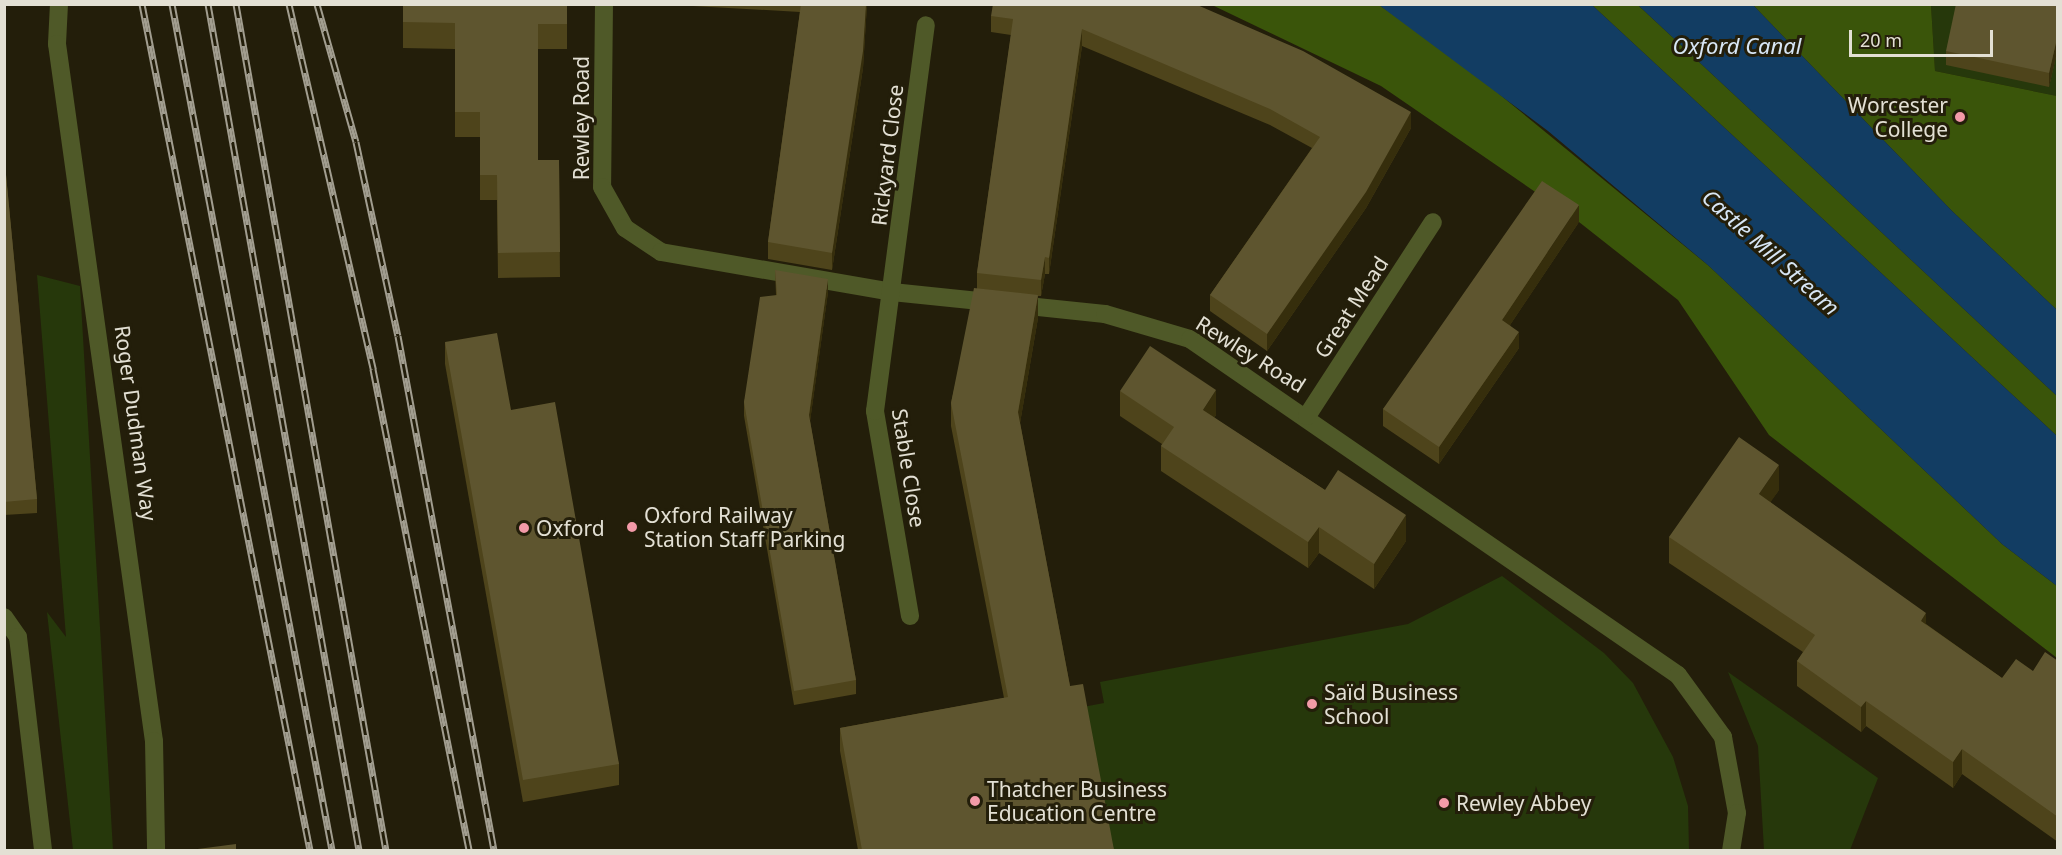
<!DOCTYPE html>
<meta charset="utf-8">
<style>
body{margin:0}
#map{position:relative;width:2062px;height:855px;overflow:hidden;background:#231e0a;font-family:"Noto Sans",sans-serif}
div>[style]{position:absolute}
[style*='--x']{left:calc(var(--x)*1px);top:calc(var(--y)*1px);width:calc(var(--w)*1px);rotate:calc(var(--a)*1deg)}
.green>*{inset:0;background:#26380b}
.forest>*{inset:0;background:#3a550a}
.water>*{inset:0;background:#123d63}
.street>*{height:18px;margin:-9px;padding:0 9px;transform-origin:9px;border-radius:9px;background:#4f5928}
.rail>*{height:7px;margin-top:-3.5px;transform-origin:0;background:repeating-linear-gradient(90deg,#231e0a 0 14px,#a29e90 0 28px);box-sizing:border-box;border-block:2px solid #a29e90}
.wall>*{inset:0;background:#4e441b}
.shaded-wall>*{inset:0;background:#362e0c}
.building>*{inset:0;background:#5e552f}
.dots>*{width:16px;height:16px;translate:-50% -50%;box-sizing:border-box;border:3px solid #231e0a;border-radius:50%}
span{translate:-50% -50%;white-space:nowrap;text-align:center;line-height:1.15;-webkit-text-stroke:6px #231e0a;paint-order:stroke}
.poi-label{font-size:21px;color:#e3e0d4}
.right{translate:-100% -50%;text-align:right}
.left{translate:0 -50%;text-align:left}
.street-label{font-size:21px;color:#e3e0d4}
.water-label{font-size:22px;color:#d7e6f5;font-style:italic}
.frame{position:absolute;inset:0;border:6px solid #e3e0d4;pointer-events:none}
.scale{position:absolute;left:1849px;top:30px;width:144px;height:27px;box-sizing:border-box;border:3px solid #e3e0d4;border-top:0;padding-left:8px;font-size:18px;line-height:21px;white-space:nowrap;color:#e3e0d4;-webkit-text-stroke:4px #231e0a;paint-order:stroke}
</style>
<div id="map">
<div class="green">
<div style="clip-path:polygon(1931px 5px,2057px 5px,2057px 96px,1935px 71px)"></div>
<div style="clip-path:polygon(37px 275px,80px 286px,113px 850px,73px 850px,47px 612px,66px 637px)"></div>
<div style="clip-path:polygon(1502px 576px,1604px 653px,1633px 683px,1673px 757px,1688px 806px,1689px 850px,1109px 850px,1083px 707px,1104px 703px,1100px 682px,1408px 624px)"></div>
<div style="clip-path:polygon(1728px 672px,1878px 778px,1850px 850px,1764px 850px,1758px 746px)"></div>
</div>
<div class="forest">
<div style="clip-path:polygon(1212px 5px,1379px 5px,1449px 53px,1709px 266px,2002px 544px,2057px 586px,2057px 658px,1769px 435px,1678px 300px,1579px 222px,1381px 86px)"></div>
<div style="clip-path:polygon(1592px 5px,1638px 5px,2057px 396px,2057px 436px)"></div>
<div style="clip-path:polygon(1753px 5px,1931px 5px,1935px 71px,2057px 96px,2057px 310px,1952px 211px)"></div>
</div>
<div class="water">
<div style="clip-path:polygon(1379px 5px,1592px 5px,2057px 436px,2057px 586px,2002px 544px,1709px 266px,1548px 131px)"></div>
<div style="clip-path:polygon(1638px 5px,1753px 5px,1952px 211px,2057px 310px,2057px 396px)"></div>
</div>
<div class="street">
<div style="--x:59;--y:4;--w:40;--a:92.9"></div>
<div style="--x:57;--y:44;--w:704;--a:82.08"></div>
<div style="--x:154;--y:741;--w:109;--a:88.9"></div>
<div style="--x:604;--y:4;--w:183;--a:90.6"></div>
<div style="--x:602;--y:187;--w:47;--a:60.7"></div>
<div style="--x:625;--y:228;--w:43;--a:33.7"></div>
<div style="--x:661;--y:252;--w:234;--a:9.8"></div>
<div style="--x:892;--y:292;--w:214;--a:5.9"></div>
<div style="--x:1105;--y:314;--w:89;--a:16.4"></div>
<div style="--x:1190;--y:339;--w:592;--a:34.55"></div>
<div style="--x:1678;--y:675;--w:77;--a:54"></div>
<div style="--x:1723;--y:737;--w:77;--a:79.6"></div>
<div style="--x:1737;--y:813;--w:37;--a:99"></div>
<div style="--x:1307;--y:416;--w:231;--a:-57"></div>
<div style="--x:910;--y:616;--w:208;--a:-99.7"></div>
<div style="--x:875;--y:411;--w:389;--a:-82.5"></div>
<div style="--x:4;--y:617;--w:24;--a:55"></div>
<div style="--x:18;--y:637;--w:214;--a:83.3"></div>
</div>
<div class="rail">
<div style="--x:142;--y:4;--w:863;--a:78.77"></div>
<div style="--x:172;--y:4;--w:861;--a:79.29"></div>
<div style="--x:208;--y:4;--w:859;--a:79.88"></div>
<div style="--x:236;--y:4;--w:859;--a:79.95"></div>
<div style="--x:289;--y:4;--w:375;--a:77"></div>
<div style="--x:373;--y:369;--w:490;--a:78.7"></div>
<div style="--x:317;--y:4;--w:143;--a:74.2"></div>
<div style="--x:356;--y:142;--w:198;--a:77.8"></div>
<div style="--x:398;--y:336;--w:523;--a:79.42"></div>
</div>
<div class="wall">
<div style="clip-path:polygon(403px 4px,567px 4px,567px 49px,538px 49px,538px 160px,559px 160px,560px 277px,498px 278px,497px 200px,480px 200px,480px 137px,455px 137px,455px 49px,403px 48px)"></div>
<div style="clip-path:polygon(657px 4px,867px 4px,863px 68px,832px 270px,768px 259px,768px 242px,800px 12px)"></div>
<div style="clip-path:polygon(1195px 4px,1411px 128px,1366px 208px,1267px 351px,1210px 311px,1210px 295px,1312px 148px,1270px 125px,1082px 46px,1049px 274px,1045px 274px,1041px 296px,1038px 296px,1038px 318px,1020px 423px,1070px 686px,1114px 850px,858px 850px,840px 751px,840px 728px,1004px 698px,951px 426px,951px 403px,977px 289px,977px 273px,1011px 35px,991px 32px,991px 16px)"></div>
<div style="clip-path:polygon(2058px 4px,2058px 48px,2049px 87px,1946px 65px,1946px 51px)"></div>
<div style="clip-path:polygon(4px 154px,37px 499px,37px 513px,4px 515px)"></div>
<div style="clip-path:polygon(1579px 222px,1510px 325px,1519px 348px,1439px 464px,1383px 426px,1383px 409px)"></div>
<div style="clip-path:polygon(775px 270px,828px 292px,810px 421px,856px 680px,856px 694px,794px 705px,744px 416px,744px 402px,776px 295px)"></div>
<div style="clip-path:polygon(445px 342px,511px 410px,619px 764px,619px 785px,523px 802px,445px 364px)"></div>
<div style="clip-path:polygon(1120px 391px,1216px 415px,1214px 418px,1325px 490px,1406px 541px,1374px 589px,1319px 553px,1308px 568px,1161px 471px,1161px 446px,1162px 444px,1120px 416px)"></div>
<div style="clip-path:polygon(1779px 490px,1770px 502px,1926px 624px,2002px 678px,2033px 671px,2058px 661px,2058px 842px,1962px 774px,1953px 788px,1866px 726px,1861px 732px,1797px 686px,1797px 661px,1803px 652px,1669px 563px,1669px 537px)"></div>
</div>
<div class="shaded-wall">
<div style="clip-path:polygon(866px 4px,867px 4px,863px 68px,832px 270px,832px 253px)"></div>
<div style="clip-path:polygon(1082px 29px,1082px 46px,1049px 274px,1049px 258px)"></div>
<div style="clip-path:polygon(2058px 34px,2058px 48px,2049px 87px,2049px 73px)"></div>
<div style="clip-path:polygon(1411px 112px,1411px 128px,1366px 208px,1267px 351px,1267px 334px)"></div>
<div style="clip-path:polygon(1579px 205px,1579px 222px,1502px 337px,1502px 320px)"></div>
<div style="clip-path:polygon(1045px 257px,1045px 274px,1041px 296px,1041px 280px)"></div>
<div style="clip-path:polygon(828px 279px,828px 292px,809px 429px,809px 415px)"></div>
<div style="clip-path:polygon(1038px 295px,1038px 318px,1018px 435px,1018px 412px)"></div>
<div style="clip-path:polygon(1519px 332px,1519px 348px,1439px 464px,1439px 447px)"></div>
<div style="clip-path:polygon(1216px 390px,1216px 415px,1203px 435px,1203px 410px)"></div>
<div style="clip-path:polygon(1779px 465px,1779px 490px,1759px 519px,1759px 494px)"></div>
<div style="clip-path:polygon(1406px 515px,1406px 541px,1374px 589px,1374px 564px)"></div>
<div style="clip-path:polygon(1319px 527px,1319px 553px,1308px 568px,1308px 542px)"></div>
<div style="clip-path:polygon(1926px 613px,1926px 639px,1921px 621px)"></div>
<div style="clip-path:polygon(1866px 701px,1866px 726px,1861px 732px,1861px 707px)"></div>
<div style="clip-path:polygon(1962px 749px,1962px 774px,1953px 788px,1953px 762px)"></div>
</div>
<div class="building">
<div style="clip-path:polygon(403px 4px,567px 4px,567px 24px,538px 24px,538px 160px,559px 160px,560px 252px,498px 253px,497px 175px,480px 175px,480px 112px,455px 112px,455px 23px,403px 22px)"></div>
<div style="clip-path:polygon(801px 4px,866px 4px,863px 51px,832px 253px,768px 242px)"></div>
<div style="clip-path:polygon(993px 4px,1195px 4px,1303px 51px,1411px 112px,1366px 192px,1267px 334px,1210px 295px,1320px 137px,1270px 109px,1082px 29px,1049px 258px,1045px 257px,1041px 280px,977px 273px,1013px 19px,991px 16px)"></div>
<div style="clip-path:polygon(1956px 4px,2058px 4px,2058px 34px,2049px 73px,1946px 51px)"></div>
<div style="clip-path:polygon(4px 154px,37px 499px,4px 502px)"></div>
<div style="clip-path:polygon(1542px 181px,1579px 205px,1502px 320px,1519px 332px,1439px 447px,1383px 409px)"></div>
<div style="clip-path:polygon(775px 270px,828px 279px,809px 415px,856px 680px,794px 691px,744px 402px,760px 297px,777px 295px)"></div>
<div style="clip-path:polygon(974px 288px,1038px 295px,1018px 412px,1070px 686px,1083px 684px,1114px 850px,862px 850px,840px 728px,1008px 697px,951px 403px)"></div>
<div style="clip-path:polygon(497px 333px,511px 410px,555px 402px,619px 764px,523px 780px,445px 342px)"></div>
<div style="clip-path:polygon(1150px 346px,1216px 390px,1203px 410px,1325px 490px,1338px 470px,1406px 515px,1374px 564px,1319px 527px,1308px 542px,1161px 446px,1174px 427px,1120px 391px)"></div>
<div style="clip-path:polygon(1739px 437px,1779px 465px,1759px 494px,1926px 613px,1921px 621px,2002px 678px,2016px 659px,2033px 671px,2045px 652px,2058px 661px,2058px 817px,1962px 749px,1953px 762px,1866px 701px,1861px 707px,1797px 661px,1815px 635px,1669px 537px)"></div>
<div style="clip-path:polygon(236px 844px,236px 850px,190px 850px)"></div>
</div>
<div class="dots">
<div style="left:1960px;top:117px;background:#f39aa8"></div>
<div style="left:632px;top:527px;background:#f39aa8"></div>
<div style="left:524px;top:528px;background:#f39aa8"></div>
<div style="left:1312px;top:704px;background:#f39aa8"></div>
<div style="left:975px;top:801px;background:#f39aa8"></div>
<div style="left:1444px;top:803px;background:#f39aa8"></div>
</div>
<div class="poi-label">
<span class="right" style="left:1948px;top:117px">Worcester<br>College</span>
<span class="left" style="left:644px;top:527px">Oxford Railway<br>Station Staff Parking</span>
<span class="left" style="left:536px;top:528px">Oxford</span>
<span class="left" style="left:1324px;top:704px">Saïd Business<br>School</span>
<span class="left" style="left:987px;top:801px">Thatcher Business<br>Education Centre</span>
<span class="left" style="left:1456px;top:803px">Rewley Abbey</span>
</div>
<div class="street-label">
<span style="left:581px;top:118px;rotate:-90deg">Rewley Road</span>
<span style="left:887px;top:155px;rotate:-83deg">Rickyard Close</span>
<span style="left:1351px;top:307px;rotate:-57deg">Great Mead</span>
<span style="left:1251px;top:354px;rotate:32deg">Rewley Road</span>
<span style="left:136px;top:423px;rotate:82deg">Roger Dudman Way</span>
<span style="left:909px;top:468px;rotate:81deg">Stable Close</span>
</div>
<div class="water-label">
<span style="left:1737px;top:46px">Oxford Canal</span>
<span style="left:1771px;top:252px;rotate:42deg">Castle Mill Stream</span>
</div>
<div class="frame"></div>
<div class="scale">20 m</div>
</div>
